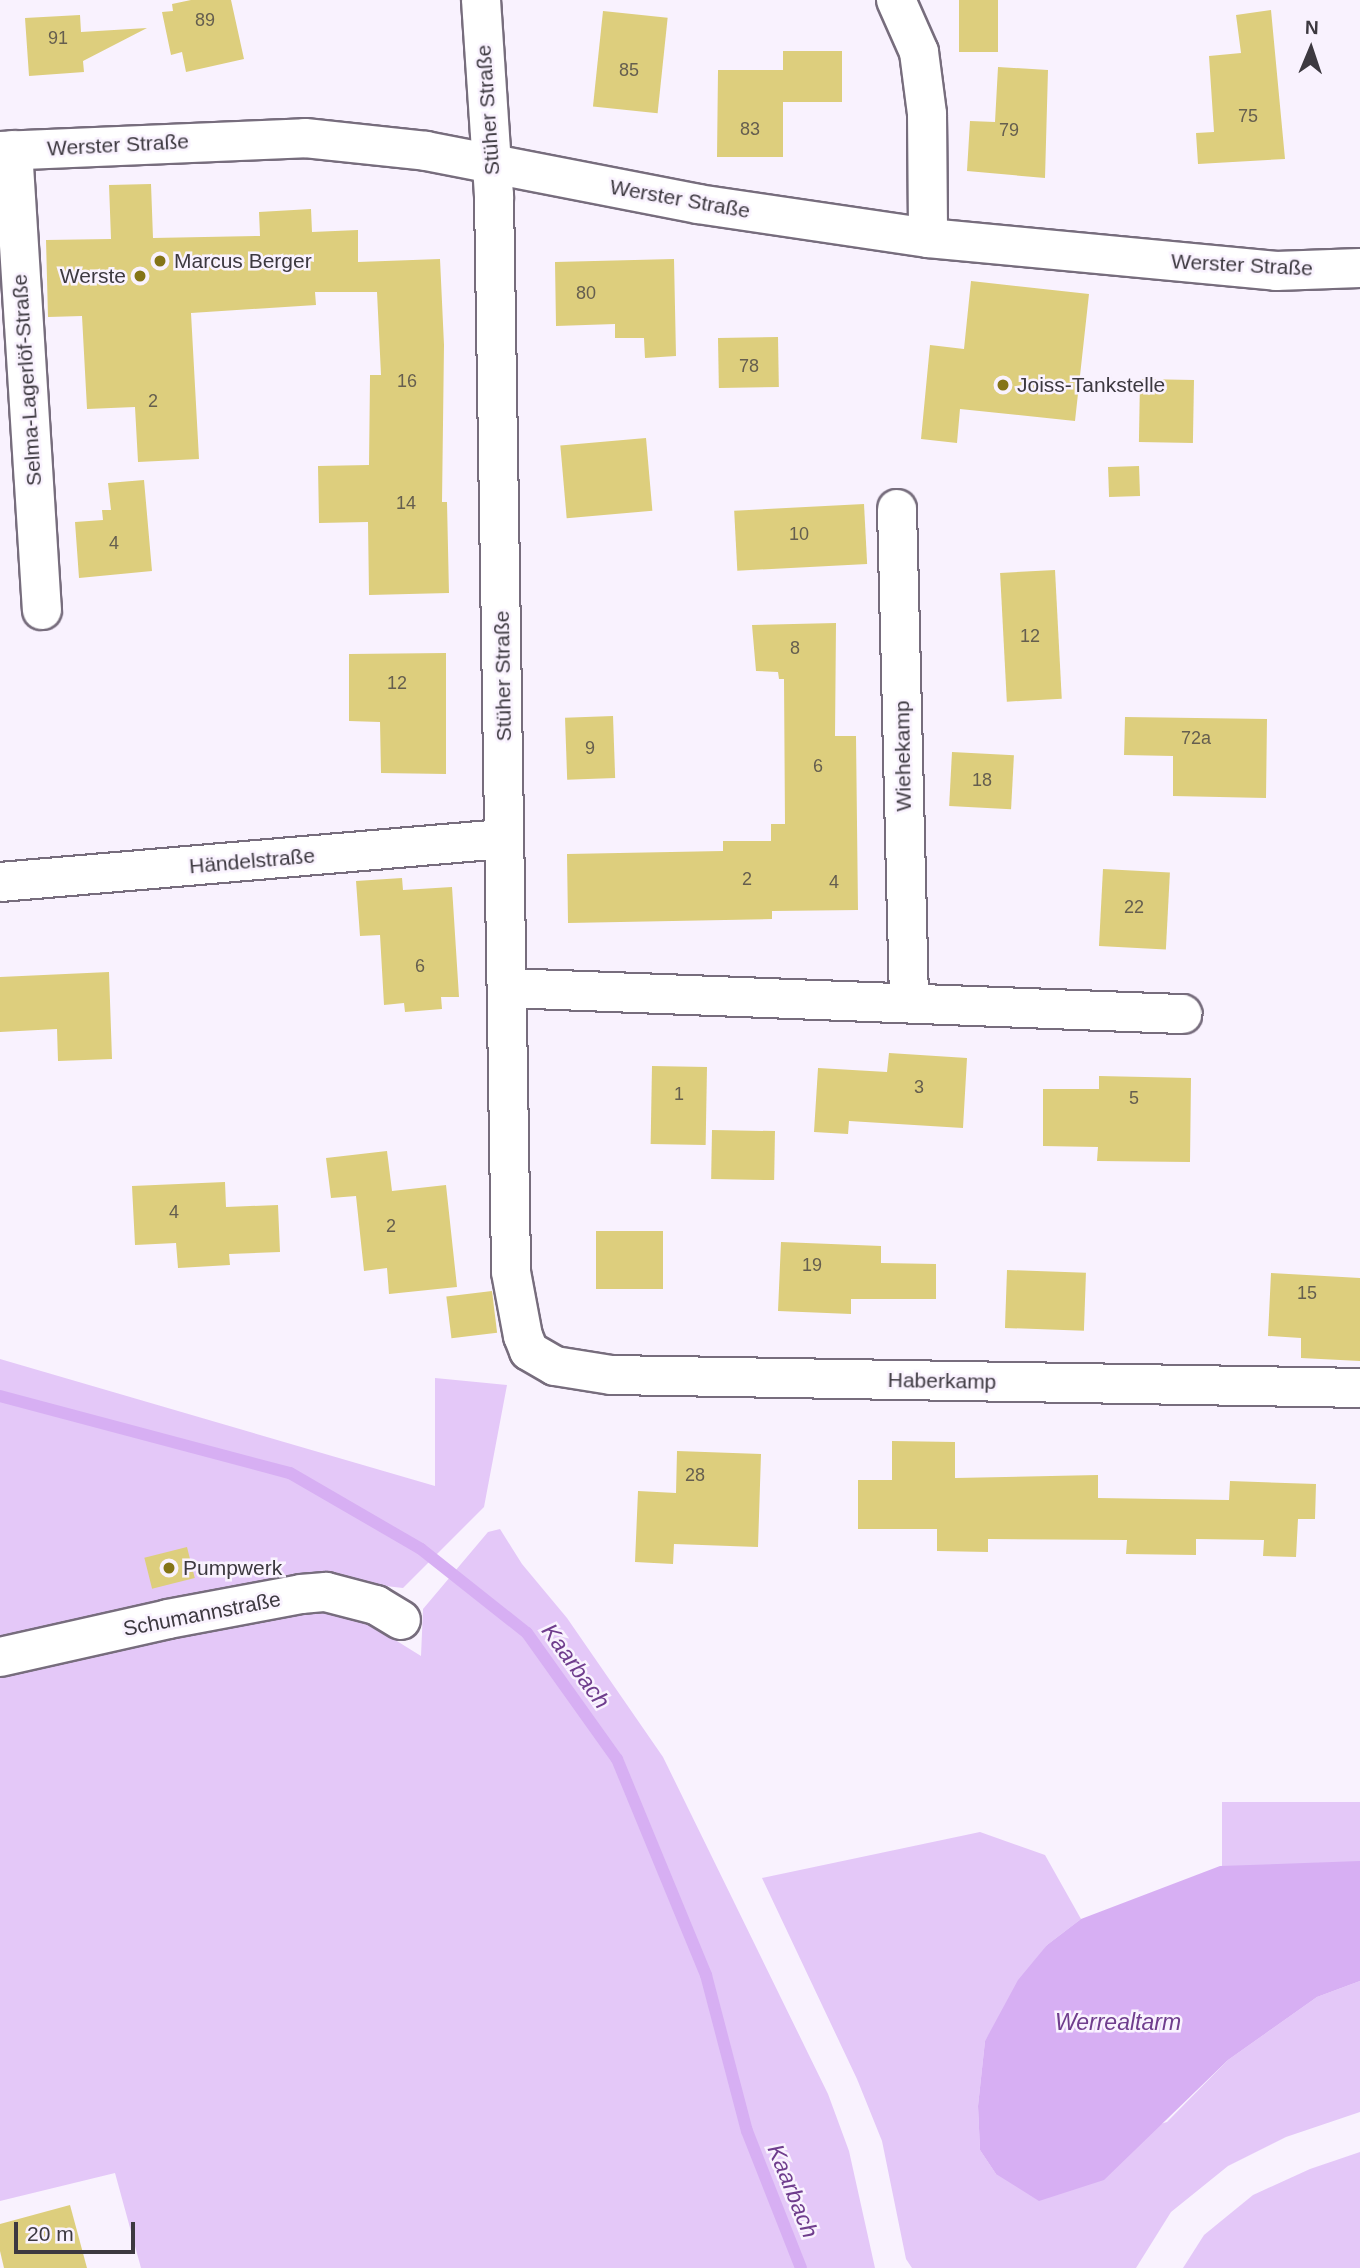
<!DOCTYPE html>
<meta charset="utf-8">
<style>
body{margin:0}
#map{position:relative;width:1360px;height:2268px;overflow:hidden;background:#f9f2fe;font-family:Arial,sans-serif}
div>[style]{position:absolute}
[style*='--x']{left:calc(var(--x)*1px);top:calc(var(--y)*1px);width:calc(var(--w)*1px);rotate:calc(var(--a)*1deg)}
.green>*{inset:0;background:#e4c8f8;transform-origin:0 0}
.water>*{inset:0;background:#d7aff3}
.stream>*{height:12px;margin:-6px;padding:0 6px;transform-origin:6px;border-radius:6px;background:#d7aff3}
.building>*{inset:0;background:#ddce7d;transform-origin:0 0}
.roads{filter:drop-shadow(2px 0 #776d7d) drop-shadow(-2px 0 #776d7d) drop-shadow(0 2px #776d7d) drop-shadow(0 -2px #776d7d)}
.minor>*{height:38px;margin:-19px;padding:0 19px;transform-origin:19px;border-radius:19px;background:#fff}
.secondary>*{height:38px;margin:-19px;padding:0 19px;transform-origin:19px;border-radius:19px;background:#fff}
.dots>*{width:19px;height:19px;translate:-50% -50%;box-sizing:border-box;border:4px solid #f9f2fe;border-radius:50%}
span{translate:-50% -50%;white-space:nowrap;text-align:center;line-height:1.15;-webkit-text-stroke:5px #f9f2fe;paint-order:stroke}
.number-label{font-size:18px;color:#655e4f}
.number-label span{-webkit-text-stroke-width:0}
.street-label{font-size:21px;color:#3d3940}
.poi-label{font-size:21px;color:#3d3940}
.left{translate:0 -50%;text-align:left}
.right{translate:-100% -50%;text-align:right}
.water-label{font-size:23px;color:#6f3d8d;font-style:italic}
.north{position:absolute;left:1276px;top:14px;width:70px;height:70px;-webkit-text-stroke:5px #f9f2fe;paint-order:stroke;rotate:2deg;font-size:19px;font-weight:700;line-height:28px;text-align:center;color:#3d3940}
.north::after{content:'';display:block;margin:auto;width:24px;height:32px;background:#3d3940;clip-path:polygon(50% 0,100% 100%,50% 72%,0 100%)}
.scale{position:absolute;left:14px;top:2222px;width:121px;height:32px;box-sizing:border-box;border:4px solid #3d3940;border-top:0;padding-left:9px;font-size:21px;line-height:24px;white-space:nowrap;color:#3d3940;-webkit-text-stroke:5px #f9f2fe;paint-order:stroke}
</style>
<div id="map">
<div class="green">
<div style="clip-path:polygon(0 1359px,435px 1486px,435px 1378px,507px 1385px,484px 1507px,403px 1588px,300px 1576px,248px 1583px,0 1640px)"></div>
<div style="clip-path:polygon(500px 1529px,522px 1564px,567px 1618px,663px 1757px,828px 2094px,849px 2151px,875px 2268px,141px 2268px,115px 2173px,0 2201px,0 1678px,300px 1609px,363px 1620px,421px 1656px,423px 1609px,488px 1532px)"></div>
<div style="left:1222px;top:1802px;width:138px;height:64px"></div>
<div style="clip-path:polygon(980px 1832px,1045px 1855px,1081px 1919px,1047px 1945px,985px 2041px,978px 2106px,980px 2150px,996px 2174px,1167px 2122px,1228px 2060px,1317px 1997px,1360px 1981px,1360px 2112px,1286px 2137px,1228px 2166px,1171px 2212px,1136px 2268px,912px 2268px,906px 2259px,882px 2141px,857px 2079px,762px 1878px)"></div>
<div style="clip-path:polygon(1360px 2152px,1360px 2268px,1183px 2268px,1204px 2235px,1253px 2195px,1310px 2169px)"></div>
</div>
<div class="water">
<div style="clip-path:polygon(1360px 1861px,1360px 1981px,1317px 1997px,1228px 2060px,1104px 2180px,1039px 2201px,996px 2174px,980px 2150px,978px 2106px,985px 2041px,1018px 1980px,1047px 1945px,1081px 1919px,1220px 1866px)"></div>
</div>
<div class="stream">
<div style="--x:0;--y:1396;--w:300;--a:14.9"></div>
<div style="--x:290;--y:1473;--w:151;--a:30.1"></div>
<div style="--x:421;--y:1549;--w:135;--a:38.4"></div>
<div style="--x:527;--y:1633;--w:155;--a:54.5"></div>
<div style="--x:617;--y:1759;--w:234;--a:67.6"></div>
<div style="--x:706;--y:1975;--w:161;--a:75.3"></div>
<div style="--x:747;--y:2131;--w:147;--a:68.5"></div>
</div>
<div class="building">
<div style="clip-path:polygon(191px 0,231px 0,244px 59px,186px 72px,182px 52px,171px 55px,162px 12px,173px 11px,172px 4px)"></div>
<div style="left:959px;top:0;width:39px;height:52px"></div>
<div style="clip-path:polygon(1271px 10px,1285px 159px,1198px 164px,1196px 133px,1214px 132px,1209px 56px,1241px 53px,1236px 15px)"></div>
<div style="left:603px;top:11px;width:65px;height:96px;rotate:6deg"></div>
<div style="clip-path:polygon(80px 15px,81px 32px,147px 28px,83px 61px,84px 72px,29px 76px,25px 18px)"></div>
<div style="clip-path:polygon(783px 51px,842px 51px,842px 102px,783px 102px,783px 157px,717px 157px,718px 70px,783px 70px)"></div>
<div style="clip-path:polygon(998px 67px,1048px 70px,1045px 178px,967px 171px,970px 121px,995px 122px)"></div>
<div style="clip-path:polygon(151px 184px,153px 238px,260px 236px,259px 212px,311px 209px,312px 232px,358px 230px,358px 262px,440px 259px,444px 345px,442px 502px,447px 502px,449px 593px,369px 595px,368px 522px,319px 523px,318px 466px,369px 465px,370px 375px,381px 375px,377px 292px,315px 292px,316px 305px,191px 313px,199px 459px,138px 462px,135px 407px,87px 409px,82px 316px,48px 317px,46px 240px,111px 239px,109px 185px)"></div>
<div style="clip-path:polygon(674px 259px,676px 356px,645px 358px,644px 338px,615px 338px,615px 324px,556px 326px,555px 262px)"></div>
<div style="clip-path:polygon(971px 281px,1089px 294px,1075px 421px,960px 409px,957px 443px,921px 439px,930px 345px,964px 349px)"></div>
<div style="left:778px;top:337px;width:50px;height:60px;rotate:89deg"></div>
<div style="left:1194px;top:380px;width:63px;height:54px;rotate:91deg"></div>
<div style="left:646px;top:438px;width:73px;height:86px;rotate:85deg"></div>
<div style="left:1139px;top:466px;width:30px;height:31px;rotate:88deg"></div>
<div style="clip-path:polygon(144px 480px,152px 571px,79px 578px,75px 522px,103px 520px,102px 510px,111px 510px,108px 483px)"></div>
<div style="left:864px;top:504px;width:60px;height:130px;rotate:87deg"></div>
<div style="left:1055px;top:570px;width:129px;height:55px;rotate:87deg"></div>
<div style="clip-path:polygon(836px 623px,835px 736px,856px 736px,858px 910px,772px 911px,772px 919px,568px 923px,567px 854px,723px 851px,723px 841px,771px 841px,771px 824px,785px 824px,784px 679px,779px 679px,778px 672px,756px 671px,752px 625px)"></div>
<div style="clip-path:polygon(446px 653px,446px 774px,381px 773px,380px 722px,349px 721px,349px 654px)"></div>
<div style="left:613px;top:716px;width:62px;height:48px;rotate:88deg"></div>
<div style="clip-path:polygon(1125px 717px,1267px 719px,1266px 798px,1173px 796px,1173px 756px,1124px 755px)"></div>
<div style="left:952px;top:752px;width:62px;height:54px;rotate:3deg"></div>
<div style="left:1103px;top:869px;width:67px;height:77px;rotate:3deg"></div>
<div style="clip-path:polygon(402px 878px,403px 890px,452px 887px,459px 997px,441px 997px,442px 1009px,405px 1012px,404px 1003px,384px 1005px,380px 935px,360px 936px,356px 881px)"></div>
<div style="clip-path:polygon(109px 972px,112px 1059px,58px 1061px,57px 1029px,0 1032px,0 977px)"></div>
<div style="clip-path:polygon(889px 1053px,967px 1058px,963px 1128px,849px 1121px,848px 1134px,814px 1132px,818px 1068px,887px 1072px)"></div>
<div style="left:652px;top:1066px;width:55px;height:78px;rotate:1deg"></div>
<div style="clip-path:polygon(1099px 1076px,1191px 1078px,1190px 1162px,1097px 1161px,1098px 1147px,1043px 1146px,1043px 1089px,1099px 1089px)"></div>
<div style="left:712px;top:1130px;width:63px;height:49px;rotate:1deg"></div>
<div style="clip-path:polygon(387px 1151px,392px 1191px,446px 1185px,457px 1287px,389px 1294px,387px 1268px,364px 1271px,356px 1196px,331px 1198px,326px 1158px)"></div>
<div style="clip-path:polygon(225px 1182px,226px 1207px,278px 1205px,280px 1252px,229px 1254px,230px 1265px,178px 1268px,176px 1243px,135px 1245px,132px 1186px)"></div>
<div style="left:596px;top:1231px;width:67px;height:58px"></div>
<div style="clip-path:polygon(781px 1242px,881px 1246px,881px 1263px,936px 1264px,936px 1299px,851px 1299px,851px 1314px,778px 1311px)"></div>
<div style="left:1007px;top:1270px;width:79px;height:58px;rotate:2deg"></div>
<div style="clip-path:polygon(1271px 1273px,1360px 1278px,1360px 1361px,1301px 1358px,1301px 1338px,1268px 1336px)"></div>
<div style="left:492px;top:1291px;width:42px;height:46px;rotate:83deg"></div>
<div style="clip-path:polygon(892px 1441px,955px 1442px,955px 1478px,1098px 1475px,1098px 1498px,1229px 1500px,1230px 1481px,1316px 1484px,1315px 1519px,1298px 1519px,1296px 1557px,1263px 1556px,1264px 1540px,1196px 1539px,1196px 1555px,1126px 1554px,1127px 1540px,988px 1539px,988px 1552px,937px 1551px,937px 1529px,858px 1529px,858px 1480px,892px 1480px)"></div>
<div style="clip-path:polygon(677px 1451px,761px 1454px,758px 1547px,674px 1544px,673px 1564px,635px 1562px,638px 1491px,676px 1493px)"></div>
<div style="left:187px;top:1547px;width:32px;height:44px;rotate:76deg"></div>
<div style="clip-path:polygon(70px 2205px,87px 2268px,4px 2268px,0 2251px,0 2224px)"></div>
</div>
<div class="roads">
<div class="minor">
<div style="--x:481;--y:0;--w:196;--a:86.2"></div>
<div style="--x:494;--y:196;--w:1076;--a:89.09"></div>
<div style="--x:511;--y:1272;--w:65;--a:79.4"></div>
<div style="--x:523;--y:1336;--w:16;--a:68"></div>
<div style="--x:529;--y:1351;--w:30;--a:30"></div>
<div style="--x:555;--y:1366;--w:57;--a:9.1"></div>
<div style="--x:611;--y:1375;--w:749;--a:0.99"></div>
<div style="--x:896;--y:0;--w:57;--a:66.1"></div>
<div style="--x:919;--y:52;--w:63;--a:82.6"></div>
<div style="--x:927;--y:114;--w:124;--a:89.5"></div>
<div style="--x:13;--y:150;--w:461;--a:86.4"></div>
<div style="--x:897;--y:509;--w:494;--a:88.6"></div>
<div style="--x:0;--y:882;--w:505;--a:-4.89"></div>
<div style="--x:507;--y:988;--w:676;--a:2.21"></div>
<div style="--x:0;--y:1657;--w:172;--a:-12.7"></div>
<div style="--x:168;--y:1619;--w:135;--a:-10.6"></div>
<div style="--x:301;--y:1594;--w:25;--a:-5"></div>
<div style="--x:326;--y:1592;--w:52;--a:14.6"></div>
<div style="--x:376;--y:1605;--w:29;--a:31"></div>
</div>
<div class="secondary">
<div style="--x:0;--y:151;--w:305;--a:-2.4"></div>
<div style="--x:305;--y:138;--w:122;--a:6.1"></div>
<div style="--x:426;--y:151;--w:277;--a:11"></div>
<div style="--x:698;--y:204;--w:232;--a:8.4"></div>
<div style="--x:928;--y:238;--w:350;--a:5.4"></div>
<div style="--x:1276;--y:271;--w:84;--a:-2"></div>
</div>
</div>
<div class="dots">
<div style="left:160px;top:261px;background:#847417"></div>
<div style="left:140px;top:276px;background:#847417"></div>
<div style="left:1003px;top:385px;background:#847417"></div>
<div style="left:169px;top:1568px;background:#847417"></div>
</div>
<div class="number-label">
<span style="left:205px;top:20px">89</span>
<span style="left:58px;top:38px">91</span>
<span style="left:629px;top:70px">85</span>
<span style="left:1248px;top:116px">75</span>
<span style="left:750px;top:129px">83</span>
<span style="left:1009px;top:130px">79</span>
<span style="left:586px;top:293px">80</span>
<span style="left:749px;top:366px">78</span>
<span style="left:407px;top:381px">16</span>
<span style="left:153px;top:401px">2</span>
<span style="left:406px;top:503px">14</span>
<span style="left:799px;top:534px">10</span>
<span style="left:114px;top:543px">4</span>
<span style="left:1030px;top:636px">12</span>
<span style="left:795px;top:648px">8</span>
<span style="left:397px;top:683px">12</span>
<span style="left:1196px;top:738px">72a</span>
<span style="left:590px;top:748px">9</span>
<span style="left:818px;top:766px">6</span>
<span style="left:982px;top:780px">18</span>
<span style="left:747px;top:879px">2</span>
<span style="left:834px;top:882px">4</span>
<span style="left:1134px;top:907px">22</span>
<span style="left:420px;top:966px">6</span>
<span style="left:919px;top:1087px">3</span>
<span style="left:679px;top:1094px">1</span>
<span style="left:1134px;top:1098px">5</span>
<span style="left:174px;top:1212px">4</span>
<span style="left:391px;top:1226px">2</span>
<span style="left:812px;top:1265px">19</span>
<span style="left:1307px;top:1293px">15</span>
<span style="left:695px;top:1475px">28</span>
</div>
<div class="street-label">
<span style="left:488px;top:110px;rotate:-94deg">Stüher Straße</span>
<span style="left:118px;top:145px;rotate:-3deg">Werster Straße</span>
<span style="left:680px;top:199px;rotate:10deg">Werster Straße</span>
<span style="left:1242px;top:265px;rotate:3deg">Werster Straße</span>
<span style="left:27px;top:380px;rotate:-94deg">Selma-Lagerlöf-Straße</span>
<span style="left:503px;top:676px;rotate:-91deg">Stüher Straße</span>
<span style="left:903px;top:756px;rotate:-91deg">Wiehekamp</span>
<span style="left:252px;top:861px;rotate:-5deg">Händelstraße</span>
<span style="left:942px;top:1381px;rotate:1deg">Haberkamp</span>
<span style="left:202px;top:1614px;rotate:-11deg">Schumannstraße</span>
</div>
<div class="poi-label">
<span class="left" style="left:174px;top:261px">Marcus Berger</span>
<span class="right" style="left:126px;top:276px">Werste</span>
<span class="left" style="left:1017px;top:385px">Joiss-Tankstelle</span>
<span class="left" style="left:183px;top:1568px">Pumpwerk</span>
</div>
<div class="water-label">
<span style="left:576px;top:1666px;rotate:54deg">Kaarbach</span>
<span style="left:1118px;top:2022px">Werrealtarm</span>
<span style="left:793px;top:2191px;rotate:68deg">Kaarbach</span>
</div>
<div class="north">N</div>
<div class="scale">20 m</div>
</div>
